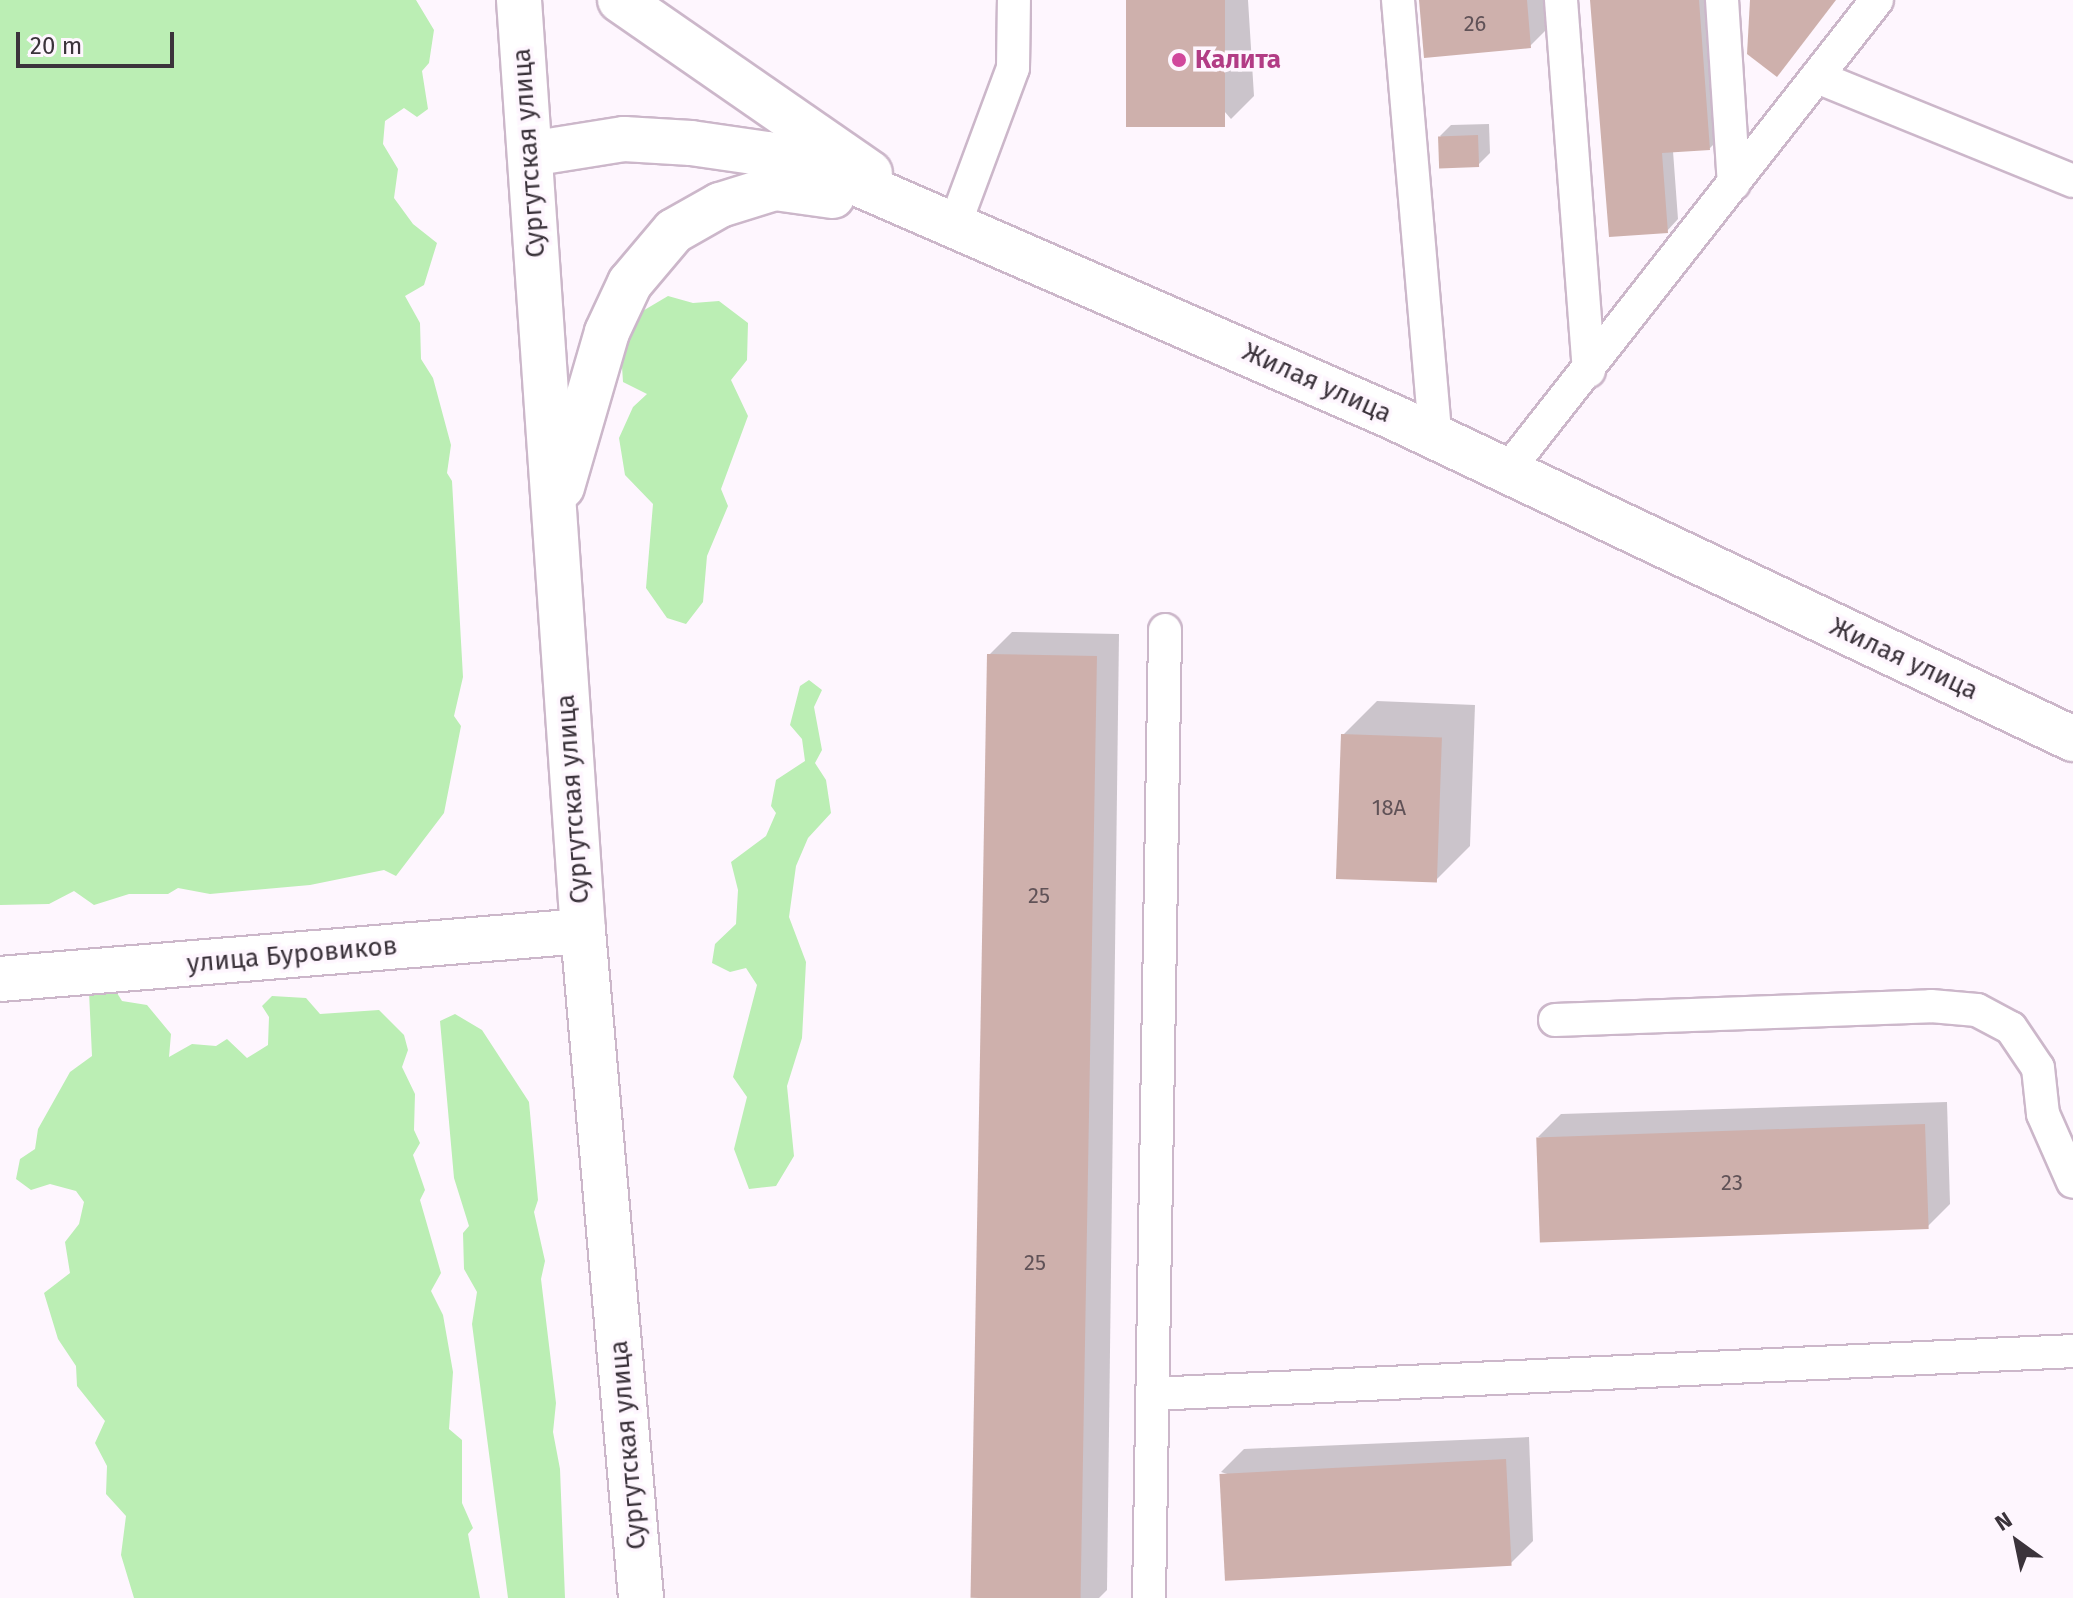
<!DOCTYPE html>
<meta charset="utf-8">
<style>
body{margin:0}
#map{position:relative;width:2073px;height:1598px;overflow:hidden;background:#fef6fe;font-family:"Fira Sans",sans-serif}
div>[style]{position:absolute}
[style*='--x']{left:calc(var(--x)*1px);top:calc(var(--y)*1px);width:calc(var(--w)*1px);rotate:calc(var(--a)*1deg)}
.green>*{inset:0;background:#bbeeb4}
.shadow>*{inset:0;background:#0003}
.building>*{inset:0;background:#ceb0ac;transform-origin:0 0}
.roads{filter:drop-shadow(2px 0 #ccb7ca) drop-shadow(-2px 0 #ccb7ca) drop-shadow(0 2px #ccb7ca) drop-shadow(0 -2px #ccb7ca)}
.lane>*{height:32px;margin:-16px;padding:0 16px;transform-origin:16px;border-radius:16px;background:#fff}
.street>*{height:44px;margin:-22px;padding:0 22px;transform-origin:22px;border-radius:22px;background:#fff}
.secondary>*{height:44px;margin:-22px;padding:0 22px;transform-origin:22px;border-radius:22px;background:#fff}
.dots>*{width:22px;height:22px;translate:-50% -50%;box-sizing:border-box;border:4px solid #fef6fe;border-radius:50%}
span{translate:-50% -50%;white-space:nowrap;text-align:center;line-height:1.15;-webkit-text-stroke:7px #fef6fe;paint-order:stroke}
.number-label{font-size:22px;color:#605257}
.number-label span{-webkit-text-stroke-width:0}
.hotel-label{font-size:26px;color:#b23c85;font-weight:700}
.left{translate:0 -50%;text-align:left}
.street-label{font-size:26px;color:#3b333b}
.north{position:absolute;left:1977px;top:1502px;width:80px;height:80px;-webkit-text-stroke:6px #fef6fe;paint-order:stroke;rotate:327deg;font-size:22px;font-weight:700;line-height:32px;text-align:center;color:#3b333b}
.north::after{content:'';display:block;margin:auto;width:28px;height:36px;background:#3b333b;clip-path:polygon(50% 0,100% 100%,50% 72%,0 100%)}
.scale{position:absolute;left:16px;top:32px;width:158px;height:36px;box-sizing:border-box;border:4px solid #3b333b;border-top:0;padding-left:10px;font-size:24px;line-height:28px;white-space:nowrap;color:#3b333b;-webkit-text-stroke:6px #fef6fe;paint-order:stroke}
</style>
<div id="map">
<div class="green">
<div style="clip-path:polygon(0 0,416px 0,434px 30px,429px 63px,422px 71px,428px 109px,417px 117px,404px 108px,385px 121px,383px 144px,398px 169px,394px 198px,413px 224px,437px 243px,424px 285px,405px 296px,420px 323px,421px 359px,433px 378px,451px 445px,447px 473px,452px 481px,463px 677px,454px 716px,461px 726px,444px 813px,396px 876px,384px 870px,310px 885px,210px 894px,178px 888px,168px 894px,129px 894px,94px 905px,74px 891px,49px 904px,0 905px)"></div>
<div style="clip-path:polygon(668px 296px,693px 303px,719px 301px,748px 323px,747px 360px,731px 380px,748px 416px,721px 489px,728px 506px,707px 556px,703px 602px,686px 624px,667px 618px,646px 588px,653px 504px,625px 475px,619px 438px,633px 407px,647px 394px,623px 382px,621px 351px,641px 312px)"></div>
<div style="clip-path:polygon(809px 680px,822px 690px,814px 707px,822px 750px,815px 763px,826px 780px,831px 813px,808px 838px,796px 866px,789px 917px,806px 962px,802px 1038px,787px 1086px,794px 1156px,776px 1186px,749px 1189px,734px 1149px,747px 1097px,733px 1077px,757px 985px,746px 968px,730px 972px,712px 963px,715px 944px,736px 924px,738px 890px,731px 862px,766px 836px,776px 813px,771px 806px,776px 780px,805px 761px,802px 739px,790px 725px,800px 686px)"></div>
<div style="clip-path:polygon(112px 985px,122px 1001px,147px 1005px,171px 1034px,169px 1057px,192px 1044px,216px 1046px,227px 1039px,247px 1058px,268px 1045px,269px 1017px,262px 1006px,272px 996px,306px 998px,320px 1014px,379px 1010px,404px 1035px,408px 1050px,402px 1067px,415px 1094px,414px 1130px,420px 1143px,413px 1155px,425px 1190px,420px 1200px,441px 1273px,431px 1291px,443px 1315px,453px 1372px,449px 1429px,462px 1440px,462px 1503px,473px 1528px,468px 1534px,480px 1598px,134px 1598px,121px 1555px,126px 1516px,106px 1494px,107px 1466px,95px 1443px,105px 1421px,77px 1386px,76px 1366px,58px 1339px,44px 1293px,70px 1273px,65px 1242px,79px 1224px,84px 1202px,76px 1191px,50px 1184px,31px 1190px,16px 1179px,20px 1159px,35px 1149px,38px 1129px,70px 1072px,92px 1056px,89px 992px)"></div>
<div style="clip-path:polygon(455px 1014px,482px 1030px,529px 1102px,538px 1200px,534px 1212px,545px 1261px,541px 1279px,556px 1403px,553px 1432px,560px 1469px,565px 1598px,508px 1598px,472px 1324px,477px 1292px,464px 1269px,463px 1233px,469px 1226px,454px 1178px,440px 1021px)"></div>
</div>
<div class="shadow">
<div style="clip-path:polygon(1128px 0,1248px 0,1254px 96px,1231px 119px)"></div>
<div style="clip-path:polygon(1421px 0,1551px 0,1553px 23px,1530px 46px)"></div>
<div style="clip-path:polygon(1592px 0,1711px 0,1721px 137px,1710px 148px,1673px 151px,1678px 219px,1667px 231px)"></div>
<div style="clip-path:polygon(1489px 124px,1490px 153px,1478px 165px,1440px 136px,1451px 125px)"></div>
<div style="clip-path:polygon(1012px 632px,1119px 634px,1107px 1590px,1099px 1598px,978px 1598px,989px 655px)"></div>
<div style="clip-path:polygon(1377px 701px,1475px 705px,1470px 846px,1436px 880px,1343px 735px)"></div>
<div style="clip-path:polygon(1947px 1102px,1950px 1204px,1927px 1227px,1538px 1137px,1561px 1114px)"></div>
<div style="clip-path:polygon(1529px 1437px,1533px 1541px,1510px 1564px,1221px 1472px,1244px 1449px)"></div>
</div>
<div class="building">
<div style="left:1126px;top:0;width:99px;height:127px"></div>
<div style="clip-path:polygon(1419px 0,1527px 0,1531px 48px,1424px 58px)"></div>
<div style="clip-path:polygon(1590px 0,1699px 0,1710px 150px,1662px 153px,1668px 233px,1609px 237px)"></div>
<div style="clip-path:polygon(1750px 0,1836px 0,1777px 77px,1747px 54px)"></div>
<div style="left:1478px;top:135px;width:32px;height:40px;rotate:88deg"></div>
<div style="left:987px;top:654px;width:110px;height:944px;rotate:1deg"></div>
<div style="left:1341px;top:734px;width:101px;height:145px;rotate:2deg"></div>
<div style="left:1925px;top:1124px;width:105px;height:389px;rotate:88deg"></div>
<div style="left:1506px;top:1459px;width:107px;height:287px;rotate:87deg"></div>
</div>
<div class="roads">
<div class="lane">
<div style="--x:1398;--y:0;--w:438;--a:85.1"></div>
<div style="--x:1561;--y:0;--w:372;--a:85.7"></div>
<div style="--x:1722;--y:0;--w:184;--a:86.3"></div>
<div style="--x:1817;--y:77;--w:276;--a:22.1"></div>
<div style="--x:955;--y:224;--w:166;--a:-69.6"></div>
<div style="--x:1013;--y:68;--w:68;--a:-89.2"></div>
<div style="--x:1507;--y:471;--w:599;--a:-51.85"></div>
<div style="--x:1555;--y:1020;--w:376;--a:-2.1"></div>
<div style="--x:1931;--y:1006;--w:46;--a:5"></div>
<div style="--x:1977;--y:1010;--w:38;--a:28"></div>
<div style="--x:2011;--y:1028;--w:48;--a:56"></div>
<div style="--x:2038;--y:1068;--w:46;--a:83.8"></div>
<div style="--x:2043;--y:1114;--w:74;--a:66.2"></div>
<div style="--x:1152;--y:1394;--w:922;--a:-2.67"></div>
<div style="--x:1149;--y:1598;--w:968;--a:-89.05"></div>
</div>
<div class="street">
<div style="--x:0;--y:979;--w:585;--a:-4.71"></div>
</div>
<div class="secondary">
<div style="--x:519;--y:0;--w:933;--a:86.07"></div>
<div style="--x:583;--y:931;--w:670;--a:85.03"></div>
<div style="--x:620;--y:0;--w:304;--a:34.7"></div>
<div style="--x:530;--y:154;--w:95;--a:-9.1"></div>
<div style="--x:624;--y:139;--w:67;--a:3.4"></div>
<div style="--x:691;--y:143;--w:77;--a:8.2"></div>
<div style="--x:767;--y:154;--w:74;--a:16.5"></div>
<div style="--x:838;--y:175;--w:603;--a:23.55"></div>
<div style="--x:1391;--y:416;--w:755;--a:25.34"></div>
<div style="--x:562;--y:487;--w:161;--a:-73.8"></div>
<div style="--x:607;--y:332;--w:54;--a:-64.9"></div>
<div style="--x:630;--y:283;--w:68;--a:-49.8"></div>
<div style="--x:674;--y:231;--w:53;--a:-29.5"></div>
<div style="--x:720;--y:205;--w:58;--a:-17.2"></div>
<div style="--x:775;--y:188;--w:58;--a:8"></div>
</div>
</div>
<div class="dots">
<div style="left:1179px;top:60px;background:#d1479c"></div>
</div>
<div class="number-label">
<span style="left:1475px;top:24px">26</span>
<span style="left:1389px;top:808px">18А</span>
<span style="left:1039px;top:896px">25</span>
<span style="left:1732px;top:1183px">23</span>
<span style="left:1035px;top:1263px">25</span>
</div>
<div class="hotel-label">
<span class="left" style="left:1195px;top:60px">Калита</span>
</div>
<div class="street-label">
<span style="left:529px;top:153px;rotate:-94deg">Сургутская улица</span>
<span style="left:1317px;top:383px;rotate:24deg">Жилая улица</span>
<span style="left:1904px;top:659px;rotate:25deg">Жилая улица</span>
<span style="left:573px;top:799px;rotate:-94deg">Сургутская улица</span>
<span style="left:292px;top:955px;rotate:-5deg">улица Буровиков</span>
<span style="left:628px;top:1445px;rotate:-95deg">Сургутская улица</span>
</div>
<div class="north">N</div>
<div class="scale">20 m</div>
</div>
